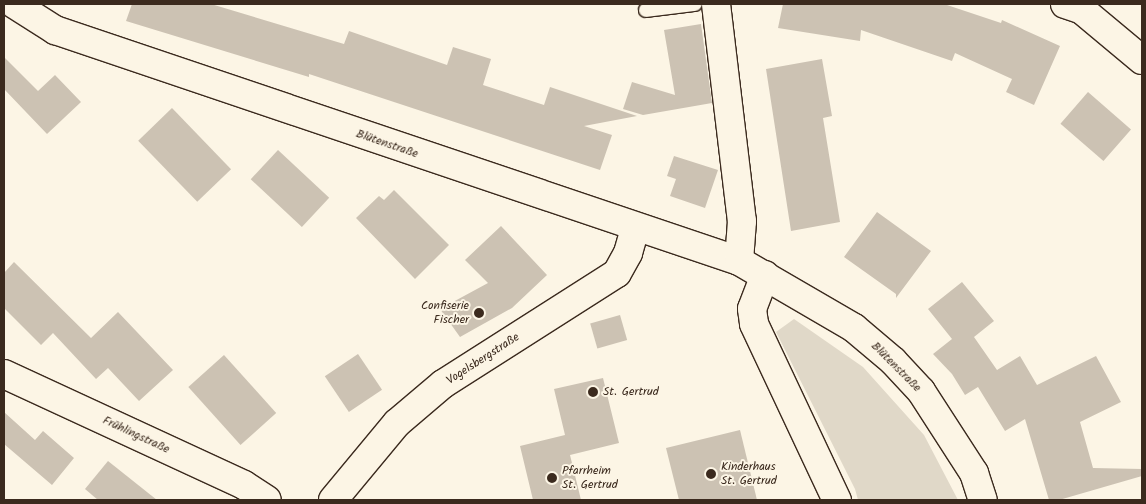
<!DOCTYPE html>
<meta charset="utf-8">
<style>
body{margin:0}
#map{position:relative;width:1146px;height:504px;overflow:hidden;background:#fcf5e5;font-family:Kalam,sans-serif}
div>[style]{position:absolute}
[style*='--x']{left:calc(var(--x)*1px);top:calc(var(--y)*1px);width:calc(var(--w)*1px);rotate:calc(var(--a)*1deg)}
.green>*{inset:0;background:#e0d8c8}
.building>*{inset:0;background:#ccc2b3;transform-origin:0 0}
.roads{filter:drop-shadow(1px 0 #3b2a1e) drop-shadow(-1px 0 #3b2a1e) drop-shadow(0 1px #3b2a1e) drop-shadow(0 -1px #3b2a1e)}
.lane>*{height:14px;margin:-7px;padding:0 7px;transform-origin:7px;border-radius:7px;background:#fcf5e5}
.street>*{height:28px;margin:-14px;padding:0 14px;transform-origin:14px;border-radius:14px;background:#fcf5e5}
.dots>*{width:14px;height:14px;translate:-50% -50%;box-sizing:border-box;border:2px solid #fcf5e5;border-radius:50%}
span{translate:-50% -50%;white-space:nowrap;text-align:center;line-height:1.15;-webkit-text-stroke:4px #fcf5e5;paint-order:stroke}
.street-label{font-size:12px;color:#3b2a1e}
.poi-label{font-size:12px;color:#3b2a1e}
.right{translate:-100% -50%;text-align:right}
.left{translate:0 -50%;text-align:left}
.frame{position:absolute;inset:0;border:5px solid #3b2a1e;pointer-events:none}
</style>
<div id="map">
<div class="green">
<div style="clip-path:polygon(794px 319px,863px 367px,924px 435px,958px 500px,858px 500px,855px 489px,776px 332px)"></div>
</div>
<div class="building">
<div style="clip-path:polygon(132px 4px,211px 4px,344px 44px,349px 31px,447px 65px,453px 47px,491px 59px,483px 85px,544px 105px,550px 87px,637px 116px,584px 126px,612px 135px,600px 170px,309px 74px,309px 77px,126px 21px)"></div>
<div style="clip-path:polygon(783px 4px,944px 4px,1001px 23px,1002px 20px,1060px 46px,1034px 105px,1006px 92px,1012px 79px,955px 53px,952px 61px,861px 30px,860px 41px,778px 28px)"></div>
<div style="clip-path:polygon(701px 24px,712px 103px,643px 115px,623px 109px,632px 82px,675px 95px,664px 30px)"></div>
<div style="clip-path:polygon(4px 57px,38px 91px,55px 75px,81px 102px,47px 134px,4px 89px)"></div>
<div style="clip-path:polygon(822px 59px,832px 116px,823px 118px,840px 222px,791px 231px,766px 69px)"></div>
<div style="left:1088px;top:92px;width:57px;height:42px;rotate:41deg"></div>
<div style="left:172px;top:108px;width:85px;height:47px;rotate:46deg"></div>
<div style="left:278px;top:150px;width:70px;height:40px;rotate:43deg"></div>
<div style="clip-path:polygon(674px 156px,718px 170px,705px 208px,670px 196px,676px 179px,667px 176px)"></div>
<div style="clip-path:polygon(394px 190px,449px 245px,415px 279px,356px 218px,379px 196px,384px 200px)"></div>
<div style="clip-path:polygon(877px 212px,931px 251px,896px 298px,896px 294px,844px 257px)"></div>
<div style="clip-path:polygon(501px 226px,547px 275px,512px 308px,460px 337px,440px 309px,488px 283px,465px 260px)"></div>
<div style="clip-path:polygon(14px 262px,91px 338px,118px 312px,173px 370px,139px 401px,108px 368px,96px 379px,53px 333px,41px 345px,4px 308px,4px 273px)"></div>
<div style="clip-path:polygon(962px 282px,994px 321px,974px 337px,997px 370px,1020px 356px,1037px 385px,1096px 356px,1121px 402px,1080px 422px,1093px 468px,1142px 469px,1142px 476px,1059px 500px,1049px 500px,1025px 419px,1005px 431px,978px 387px,965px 395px,952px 374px,933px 354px,952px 339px,928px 309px)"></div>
<div style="left:620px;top:315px;width:26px;height:31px;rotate:74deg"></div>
<div style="left:358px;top:354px;width:43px;height:40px;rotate:56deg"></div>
<div style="left:224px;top:355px;width:78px;height:48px;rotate:48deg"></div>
<div style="clip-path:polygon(603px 378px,619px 443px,570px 455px,581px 500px,533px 500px,520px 446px,565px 435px,554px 389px)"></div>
<div style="clip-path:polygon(4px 412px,35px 440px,43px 431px,74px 458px,52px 485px,4px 444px)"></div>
<div style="clip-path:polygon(740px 430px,757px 500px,679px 500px,666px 448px)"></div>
<div style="clip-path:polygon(108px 461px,157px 500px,98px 500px,85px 489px)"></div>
</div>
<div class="roads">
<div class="lane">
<div style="--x:646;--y:10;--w:49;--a:-7"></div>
</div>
<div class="street">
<div style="--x:14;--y:4;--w:49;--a:32.4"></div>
<div style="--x:55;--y:30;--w:722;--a:18.66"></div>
<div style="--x:739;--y:261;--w:133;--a:30.2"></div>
<div style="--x:854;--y:328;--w:51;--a:40.2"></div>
<div style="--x:893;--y:361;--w:41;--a:47"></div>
<div style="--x:921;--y:391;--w:98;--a:57.1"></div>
<div style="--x:974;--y:473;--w:28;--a:72"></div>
<div style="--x:716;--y:4;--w:219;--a:83.2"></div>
<div style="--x:742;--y:221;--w:40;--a:94.3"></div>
<div style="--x:1065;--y:4;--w:18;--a:19"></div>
<div style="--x:1082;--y:10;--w:78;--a:39.8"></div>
<div style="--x:765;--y:275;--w:36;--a:111"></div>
<div style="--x:752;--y:309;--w:15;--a:82"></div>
<div style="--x:754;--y:324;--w:195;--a:64.8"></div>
<div style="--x:4;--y:374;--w:264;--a:24.8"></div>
<div style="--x:244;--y:485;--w:27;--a:33"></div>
<div style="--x:333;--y:500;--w:100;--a:-50.3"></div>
<div style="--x:397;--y:423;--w:60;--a:-40.3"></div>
<div style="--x:443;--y:384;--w:206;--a:-32.5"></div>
<div style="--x:617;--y:273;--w:23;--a:-61"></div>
<div style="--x:628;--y:253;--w:25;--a:-74"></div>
</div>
</div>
<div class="dots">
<div style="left:479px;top:313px;background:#3b2a1e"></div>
<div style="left:593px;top:392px;background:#3b2a1e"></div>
<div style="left:711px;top:474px;background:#3b2a1e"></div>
<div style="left:552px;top:478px;background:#3b2a1e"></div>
</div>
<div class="street-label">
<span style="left:387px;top:144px;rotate:19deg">Blütenstraße</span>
<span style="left:483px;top:359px;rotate:-33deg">Vogelsbergstraße</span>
<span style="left:896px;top:367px;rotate:45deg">Blütenstraße</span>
<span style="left:136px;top:435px;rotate:25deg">Frühlingstraße</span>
</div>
<div class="poi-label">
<span class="right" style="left:469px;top:313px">Confiserie<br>Fischer</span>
<span class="left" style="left:603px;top:392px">St. Gertrud</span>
<span class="left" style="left:721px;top:474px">Kinderhaus<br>St. Gertrud</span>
<span class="left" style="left:562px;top:478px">Pfarrheim<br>St. Gertrud</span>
</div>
<div class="frame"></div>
</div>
